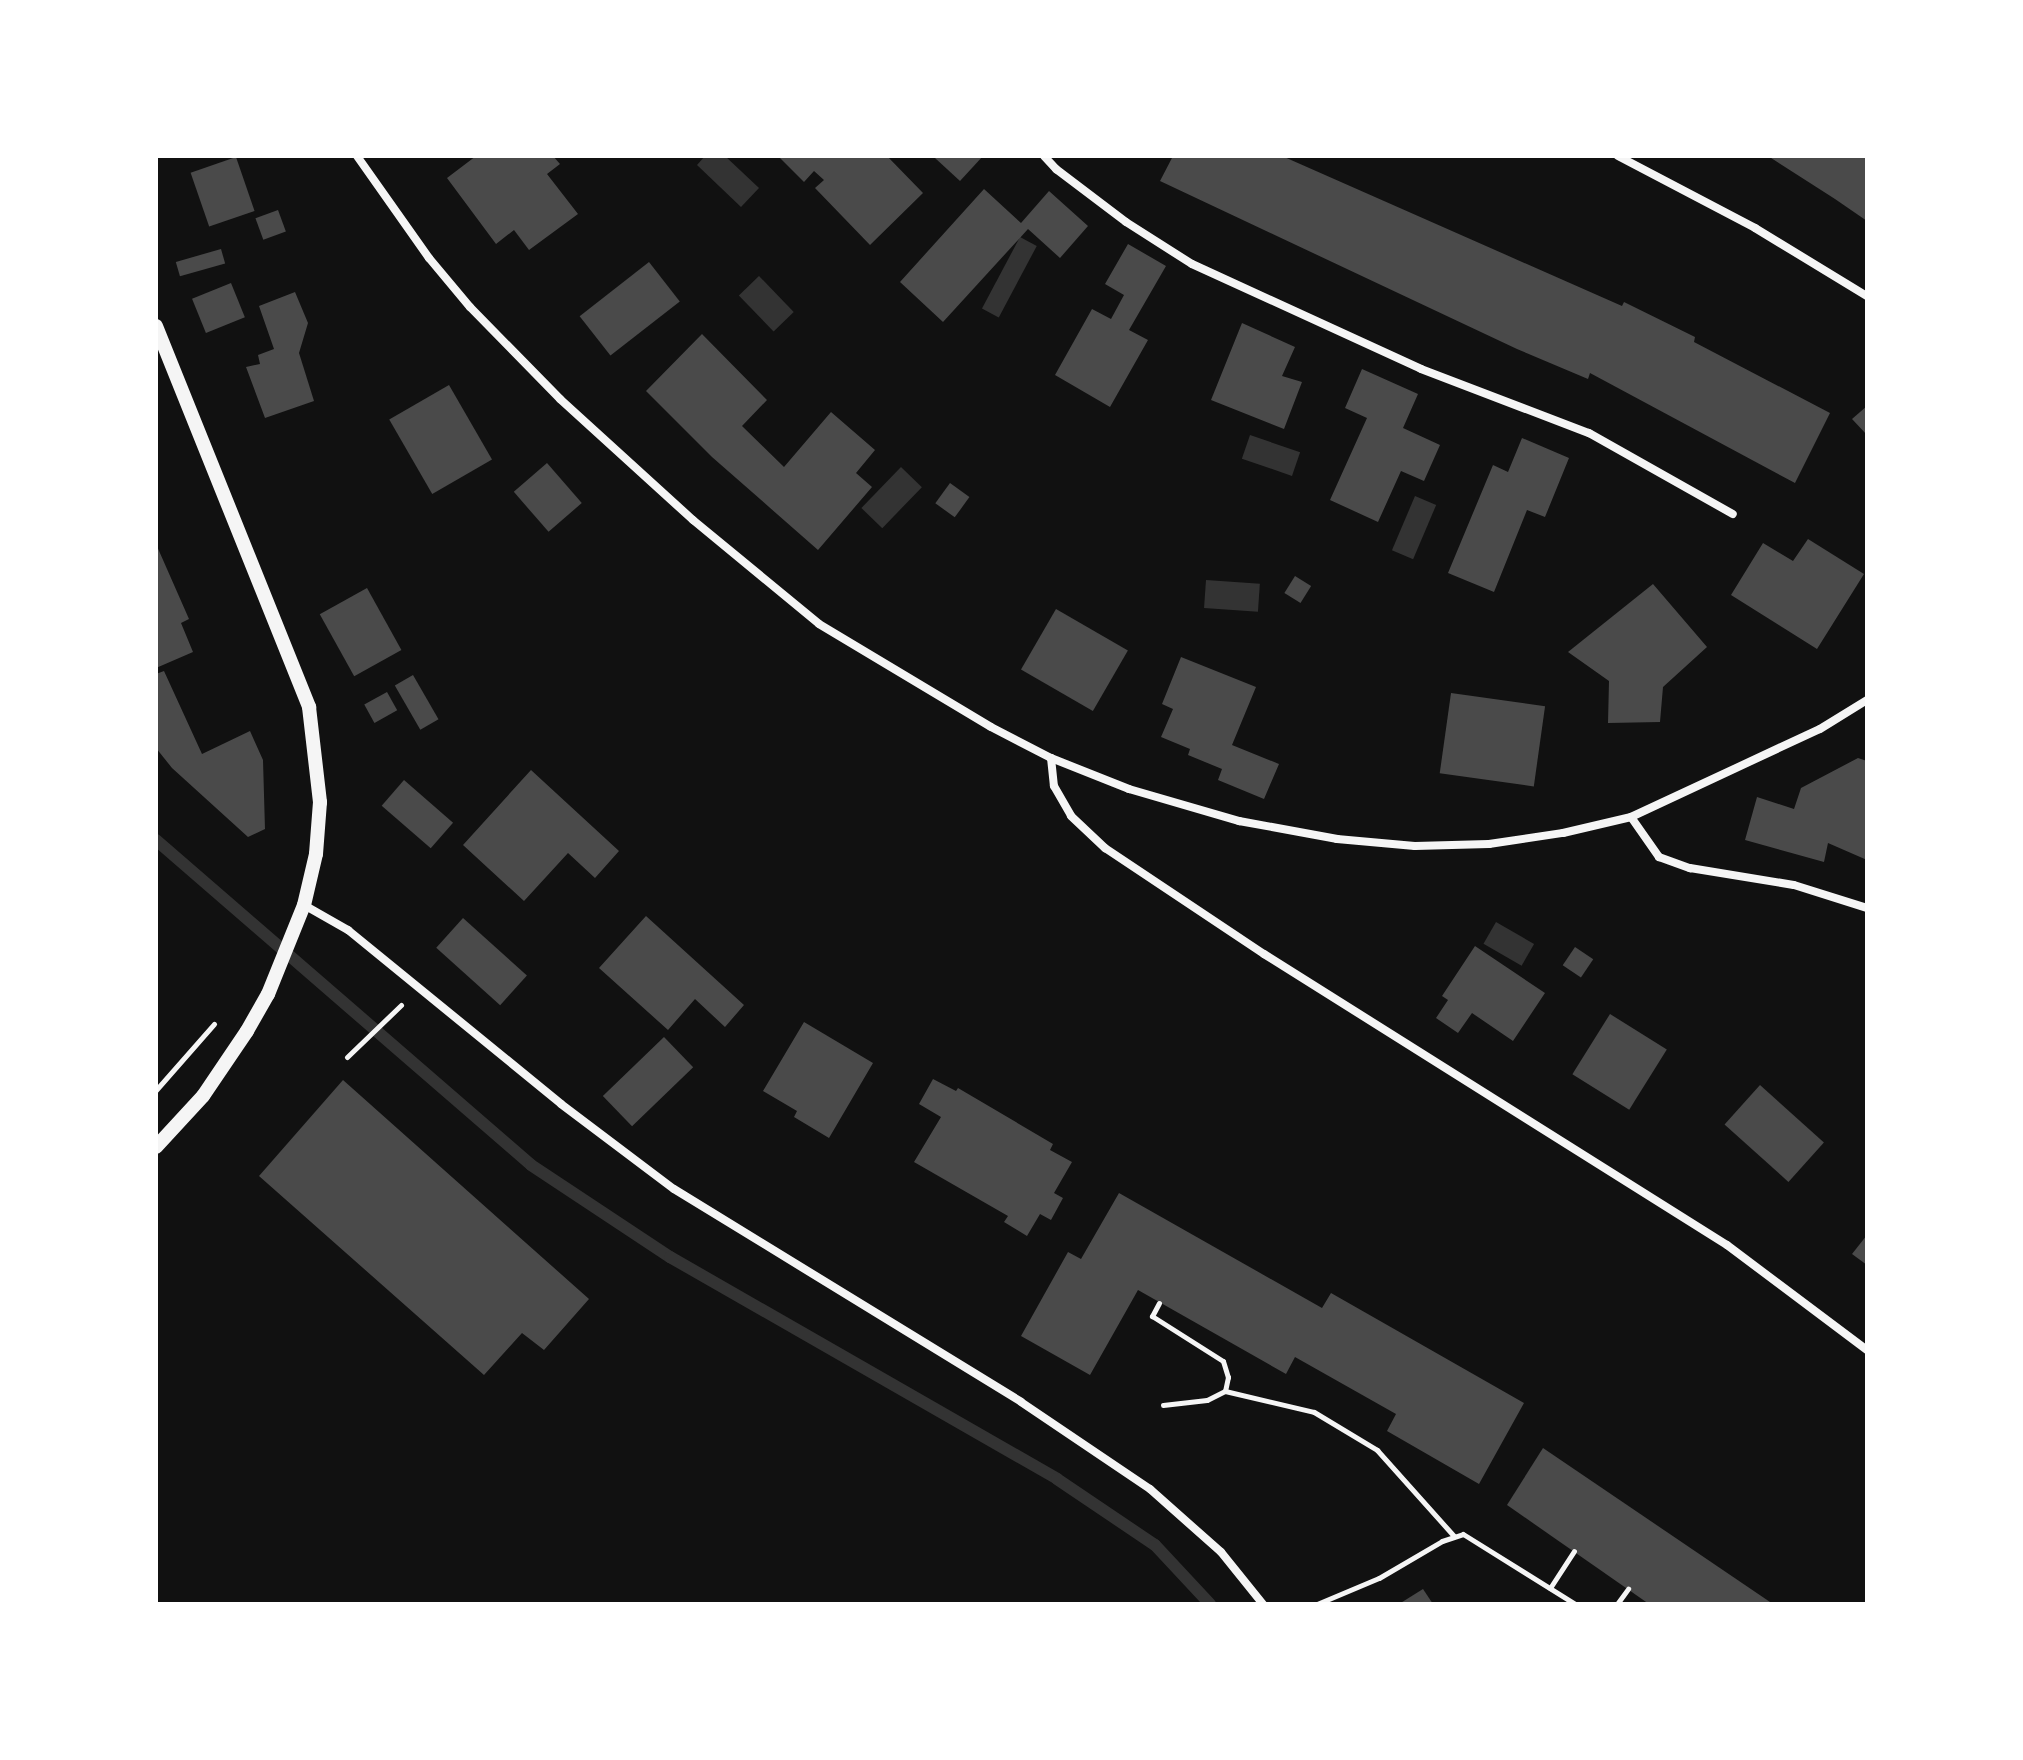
<!DOCTYPE html>
<style>
body{margin:0}
#map{position:relative;width:2023px;height:1760px;overflow:hidden;background:#111;font-family:"Roboto Condensed",sans-serif}
div>[style]{position:absolute}
[style*='--x']{left:calc(var(--x)*1px);top:calc(var(--y)*1px);width:calc(var(--w)*1px);rotate:calc(var(--a)*1deg)}
.water>*{inset:0;background:#333;transform-origin:0 0}
.stream>*{height:12px;margin:-6px;padding:0 6px;transform-origin:6px;border-radius:6px;background:#333}
.building>*{inset:0;background:#4a4a4a;transform-origin:0 0}
.path>*{height:5px;margin:-2.5px;padding:0 2.5px;transform-origin:2.5px;border-radius:2.5px;background:#f5f5f5}
.minor>*{height:8px;margin:-4px;padding:0 4px;transform-origin:4px;border-radius:4px;background:#f5f5f5}
.tertiary>*{height:14px;margin:-7px;padding:0 7px;transform-origin:7px;border-radius:7px;background:#f5f5f5}
span{translate:-50% -50%;white-space:nowrap;text-align:center;line-height:1.15;-webkit-text-stroke:6px #fff;paint-order:stroke}
.frame{position:absolute;inset:0;border:158px solid #fff;pointer-events:none}
</style>
<div id="map">
<div class="water">
<div style="clip-path:polygon(705px 156px,725px 156px,759px 188px,741px 207px,697px 165px)"></div>
<div style="left:1020px;top:237px;width:19px;height:81px;rotate:28deg"></div>
<div style="left:759px;top:276px;width:50px;height:28px;rotate:46deg"></div>
<div style="left:1250px;top:435px;width:53px;height:25px;rotate:19deg"></div>
<div style="left:901px;top:467px;width:29px;height:57px;rotate:44deg"></div>
<div style="left:1415px;top:496px;width:23px;height:59px;rotate:23deg"></div>
<div style="left:1206px;top:580px;width:54px;height:28px;rotate:4deg"></div>
<div style="left:1496px;top:922px;width:44px;height:25px;rotate:30deg"></div>
</div>
<div class="stream">
<div style="--x:156;--y:840;--w:496;--a:40.9"></div>
<div style="--x:531;--y:1165;--w:167;--a:33.5"></div>
<div style="--x:670;--y:1257;--w:446;--a:29.8"></div>
<div style="--x:1057;--y:1479;--w:118;--a:34"></div>
<div style="--x:1155;--y:1545;--w:81;--a:47"></div>
</div>
<div class="building">
<div style="clip-path:polygon(476px 156px,553px 156px,560px 164px,547px 174px,578px 214px,529px 250px,514px 230px,496px 244px,447px 178px)"></div>
<div style="clip-path:polygon(778px 156px,887px 156px,923px 193px,870px 245px,815px 188px,824px 180px,814px 171px,804px 182px)"></div>
<div style="clip-path:polygon(937px 156px,983px 156px,960px 181px,935px 158px)"></div>
<div style="clip-path:polygon(1173px 156px,1282px 156px,1622px 306px,1624px 302px,1695px 337px,1694px 342px,1830px 413px,1795px 483px,1590px 373px,1588px 379px,1517px 349px,1160px 181px)"></div>
<div style="clip-path:polygon(1768px 156px,1867px 156px,1867px 221px,1835px 199px)"></div>
<div style="left:236px;top:157px;width:57px;height:48px;rotate:71deg"></div>
<div style="clip-path:polygon(984px 189px,1021px 223px,1049px 191px,1088px 226px,1060px 258px,1028px 229px,943px 322px,900px 282px)"></div>
<div style="left:278px;top:210px;width:23px;height:24px;rotate:70deg"></div>
<div style="clip-path:polygon(1128px 244px,1166px 266px,1129px 330px,1148px 340px,1110px 407px,1055px 375px,1092px 309px,1111px 319px,1124px 295px,1105px 284px)"></div>
<div style="left:221px;top:249px;width:15px;height:47px;rotate:74deg"></div>
<div style="left:649px;top:262px;width:50px;height:88px;rotate:52deg"></div>
<div style="left:231px;top:283px;width:37px;height:42px;rotate:68deg"></div>
<div style="clip-path:polygon(295px 292px,308px 323px,299px 353px,314px 401px,265px 418px,246px 367px,260px 364px,258px 355px,274px 349px,259px 306px)"></div>
<div style="clip-path:polygon(1242px 323px,1295px 347px,1282px 376px,1302px 382px,1284px 429px,1211px 400px)"></div>
<div style="clip-path:polygon(702px 334px,767px 400px,742px 426px,784px 467px,831px 412px,875px 450px,856px 473px,872px 487px,818px 550px,712px 457px,646px 391px)"></div>
<div style="clip-path:polygon(1362px 369px,1418px 394px,1403px 428px,1440px 445px,1424px 481px,1401px 471px,1378px 522px,1330px 500px,1367px 418px,1345px 408px)"></div>
<div style="left:449px;top:385px;width:86px;height:69px;rotate:60deg"></div>
<div style="clip-path:polygon(1867px 406px,1867px 435px,1852px 419px)"></div>
<div style="clip-path:polygon(1522px 438px,1569px 458px,1545px 517px,1527px 510px,1494px 592px,1448px 573px,1493px 465px,1508px 472px)"></div>
<div style="left:547px;top:463px;width:53px;height:44px;rotate:49deg"></div>
<div style="left:950px;top:483px;width:24px;height:25px;rotate:36deg"></div>
<div style="clip-path:polygon(1808px 539px,1864px 574px,1817px 649px,1731px 595px,1763px 543px,1793px 561px)"></div>
<div style="clip-path:polygon(156px 544px,189px 619px,181px 623px,193px 652px,156px 668px)"></div>
<div style="left:1295px;top:576px;width:19px;height:20px;rotate:32deg"></div>
<div style="clip-path:polygon(1653px 584px,1707px 647px,1663px 687px,1660px 722px,1608px 723px,1609px 681px,1568px 652px)"></div>
<div style="left:367px;top:588px;width:71px;height:54px;rotate:61deg"></div>
<div style="left:1056px;top:609px;width:83px;height:70px;rotate:30deg"></div>
<div style="clip-path:polygon(1181px 657px,1256px 687px,1232px 745px,1279px 764px,1264px 799px,1218px 780px,1222px 769px,1188px 755px,1190px 749px,1161px 737px,1173px 709px,1162px 704px)"></div>
<div style="clip-path:polygon(164px 671px,202px 754px,250px 731px,263px 760px,265px 829px,248px 837px,172px 768px,156px 748px,156px 674px)"></div>
<div style="left:413px;top:675px;width:51px;height:21px;rotate:60deg"></div>
<div style="left:387px;top:692px;width:21px;height:26px;rotate:61deg"></div>
<div style="left:1451px;top:693px;width:95px;height:81px;rotate:8deg"></div>
<div style="clip-path:polygon(1858px 758px,1867px 761px,1867px 860px,1828px 843px,1824px 862px,1745px 840px,1757px 797px,1794px 809px,1801px 788px)"></div>
<div style="clip-path:polygon(531px 770px,619px 851px,595px 878px,568px 853px,524px 901px,463px 845px)"></div>
<div style="left:404px;top:780px;width:65px;height:34px;rotate:41deg"></div>
<div style="clip-path:polygon(646px 916px,744px 1005px,725px 1027px,695px 999px,668px 1030px,599px 968px)"></div>
<div style="left:463px;top:918px;width:86px;height:40px;rotate:42deg"></div>
<div style="clip-path:polygon(1475px 946px,1545px 993px,1513px 1041px,1472px 1013px,1458px 1033px,1436px 1018px,1448px 1000px,1442px 996px)"></div>
<div style="left:1575px;top:947px;width:22px;height:22px;rotate:34deg"></div>
<div style="left:1610px;top:1014px;width:67px;height:71px;rotate:32deg"></div>
<div style="clip-path:polygon(804px 1022px,873px 1063px,829px 1138px,794px 1117px,797px 1111px,763px 1091px)"></div>
<div style="left:664px;top:1037px;width:42px;height:85px;rotate:46deg"></div>
<div style="clip-path:polygon(933px 1079px,956px 1091px,958px 1088px,1053px 1144px,1050px 1150px,1072px 1162px,1054px 1193px,1063px 1198px,1051px 1220px,1040px 1214px,1027px 1236px,1004px 1222px,1008px 1216px,914px 1162px,941px 1117px,919px 1104px)"></div>
<div style="clip-path:polygon(343px 1080px,589px 1299px,544px 1350px,522px 1333px,484px 1375px,259px 1176px)"></div>
<div style="left:1760px;top:1085px;width:86px;height:53px;rotate:42deg"></div>
<div style="clip-path:polygon(1119px 1193px,1322px 1308px,1331px 1293px,1524px 1403px,1479px 1484px,1387px 1431px,1396px 1414px,1295px 1357px,1286px 1374px,1138px 1290px,1090px 1375px,1021px 1336px,1068px 1252px,1081px 1259px)"></div>
<div style="clip-path:polygon(1867px 1235px,1867px 1265px,1852px 1254px)"></div>
<div style="clip-path:polygon(1543px 1448px,1773px 1604px,1649px 1604px,1507px 1505px)"></div>
<div style="clip-path:polygon(1423px 1589px,1433px 1604px,1399px 1604px)"></div>
</div>
<div class="path">
<div style="--x:347;--y:1057;--w:75;--a:-43.9"></div>
<div style="--x:156;--y:1090;--w:88;--a:-48.7"></div>
<div style="--x:1159;--y:1303;--w:15;--a:118"></div>
<div style="--x:1152;--y:1316;--w:84;--a:32.4"></div>
<div style="--x:1223;--y:1361;--w:17;--a:73"></div>
<div style="--x:1228;--y:1377;--w:14;--a:102"></div>
<div style="--x:1163;--y:1405;--w:44;--a:-6.5"></div>
<div style="--x:1207;--y:1400;--w:20;--a:-27"></div>
<div style="--x:1225;--y:1391;--w:91;--a:13.3"></div>
<div style="--x:1314;--y:1412;--w:74;--a:31.1"></div>
<div style="--x:1377;--y:1450;--w:115;--a:48.2"></div>
<div style="--x:1550;--y:1588;--w:44;--a:-57"></div>
<div style="--x:1317;--y:1604;--w:67;--a:-22.8"></div>
<div style="--x:1379;--y:1578;--w:73;--a:-30.4"></div>
<div style="--x:1442;--y:1541;--w:22;--a:-18"></div>
<div style="--x:1463;--y:1534;--w:132;--a:32"></div>
<div style="--x:1617;--y:1604;--w:19;--a:-54"></div>
</div>
<div class="minor">
<div style="--x:357;--y:156;--w:125;--a:54.8"></div>
<div style="--x:429;--y:258;--w:64;--a:50.1"></div>
<div style="--x:470;--y:307;--w:129;--a:45.6"></div>
<div style="--x:560;--y:399;--w:180;--a:42.3"></div>
<div style="--x:693;--y:520;--w:163;--a:39.5"></div>
<div style="--x:819;--y:624;--w:200;--a:30.9"></div>
<div style="--x:991;--y:727;--w:68;--a:27.3"></div>
<div style="--x:1051;--y:758;--w:84;--a:21.7"></div>
<div style="--x:1129;--y:789;--w:115;--a:16.2"></div>
<div style="--x:1239;--y:821;--w:100;--a:10.4"></div>
<div style="--x:1337;--y:839;--w:78;--a:5.1"></div>
<div style="--x:1415;--y:846;--w:74;--a:-1.5"></div>
<div style="--x:1489;--y:844;--w:75;--a:-8.5"></div>
<div style="--x:1563;--y:833;--w:70;--a:-13.2"></div>
<div style="--x:1631;--y:817;--w:208;--a:-25"></div>
<div style="--x:1820;--y:729;--w:55;--a:-31.7"></div>
<div style="--x:1044;--y:156;--w:18;--a:47"></div>
<div style="--x:1056;--y:169;--w:88;--a:37.1"></div>
<div style="--x:1126;--y:222;--w:78;--a:32.5"></div>
<div style="--x:1192;--y:264;--w:252;--a:24.6"></div>
<div style="--x:1421;--y:369;--w:180;--a:20.9"></div>
<div style="--x:1589;--y:433;--w:165;--a:29.4"></div>
<div style="--x:1618;--y:156;--w:155;--a:27.7"></div>
<div style="--x:1755;--y:228;--w:131;--a:31.3"></div>
<div style="--x:1051;--y:758;--w:28;--a:84"></div>
<div style="--x:1054;--y:786;--w:34;--a:60"></div>
<div style="--x:1071;--y:816;--w:47;--a:43.3"></div>
<div style="--x:1105;--y:848;--w:191;--a:33.7"></div>
<div style="--x:1264;--y:954;--w:547;--a:32.15"></div>
<div style="--x:1727;--y:1245;--w:175;--a:36.9"></div>
<div style="--x:1631;--y:817;--w:49;--a:55"></div>
<div style="--x:1659;--y:857;--w:33;--a:20"></div>
<div style="--x:1690;--y:868;--w:105;--a:9.3"></div>
<div style="--x:1794;--y:885;--w:77;--a:17.5"></div>
<div style="--x:304;--y:905;--w:51;--a:29.6"></div>
<div style="--x:348;--y:930;--w:275;--a:39.2"></div>
<div style="--x:561;--y:1104;--w:141;--a:37"></div>
<div style="--x:674;--y:1189;--w:407;--a:31.5"></div>
<div style="--x:1021;--y:1402;--w:156;--a:34"></div>
<div style="--x:1150;--y:1489;--w:95;--a:41.6"></div>
<div style="--x:1221;--y:1552;--w:67;--a:51.1"></div>
</div>
<div class="tertiary">
<div style="--x:156;--y:326;--w:411;--a:68.1"></div>
<div style="--x:309;--y:707;--w:96;--a:83.4"></div>
<div style="--x:320;--y:802;--w:52;--a:94.4"></div>
<div style="--x:316;--y:854;--w:52;--a:103.2"></div>
<div style="--x:304;--y:905;--w:96;--a:112"></div>
<div style="--x:268;--y:994;--w:43;--a:119.6"></div>
<div style="--x:247;--y:1031;--w:78;--a:124.1"></div>
<div style="--x:203;--y:1096;--w:69;--a:132.7"></div>
</div>
<div class="frame"></div>
</div>
